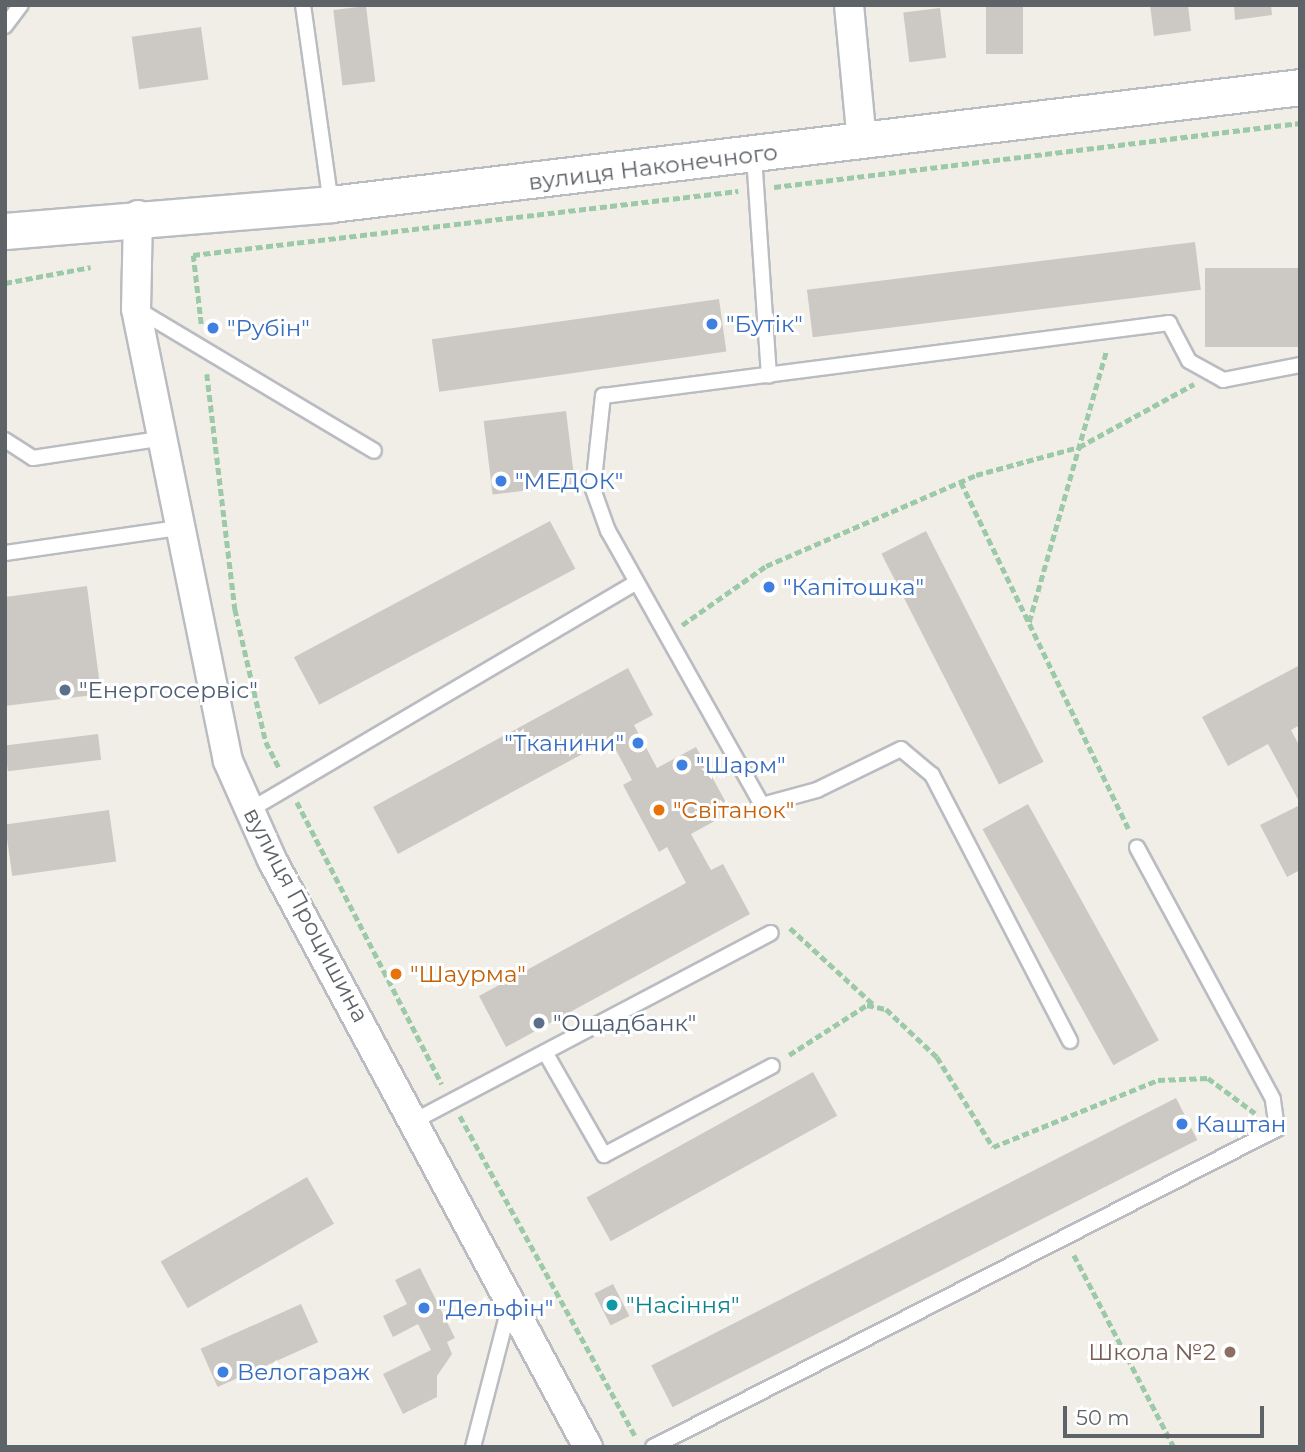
<!DOCTYPE html>
<meta charset="utf-8">
<style>
body{margin:0}
#map{position:relative;width:1305px;height:1452px;overflow:hidden;background:#f1eee7;font-family:Montserrat,sans-serif}
div>[style]{position:absolute}
[style*='--x']{left:calc(var(--x)*1px);top:calc(var(--y)*1px);width:calc(var(--w)*1px);rotate:calc(var(--a)*1deg)}
.building>*{inset:0;background:#ccc9c4;transform-origin:0 0}
.path>*{height:4.5px;margin-top:-2.25px;transform-origin:0;background:repeating-linear-gradient(90deg,#9ccaa8 0 7px,transparent 0 10.5px)}
.roads{filter:drop-shadow(2px 0 #b9bcc1) drop-shadow(-2px 0 #b9bcc1) drop-shadow(0 2px #b9bcc1) drop-shadow(0 -2px #b9bcc1)}
.service>*{height:14px;margin:-7px;padding:0 7px;transform-origin:7px;border-radius:7px;background:#fff}
.minor>*{height:28px;margin:-14px;padding:0 14px;transform-origin:14px;border-radius:14px;background:#fff}
.tertiary>*{height:35px;margin:-17.5px;padding:0 17.5px;transform-origin:17.5px;border-radius:17.5px;background:#fff}
.dots>*{width:19px;height:19px;translate:-50% -50%;box-sizing:border-box;border:4px solid #fff;border-radius:50%}
span{translate:-50% -50%;white-space:nowrap;text-align:center;line-height:1.15;-webkit-text-stroke:6px #fff;paint-order:stroke}
.street-label{font-size:23px;color:#5e6368}
.shop-label{font-size:23px;color:#366cbe}
.left{translate:0 -50%;text-align:left}
.right{translate:-100% -50%;text-align:right}
.service-label{font-size:23px;color:#4e5e75}
.food-label{font-size:23px;color:#c56008}
.culture-label{font-size:23px;color:#0d838f}
.education-label{font-size:23px;color:#785e54}
.frame{position:absolute;inset:0;border:7px solid #5e6368;pointer-events:none}
.scale{position:absolute;left:1063px;top:1406px;width:201px;height:32px;box-sizing:border-box;border:4px solid #5e6368;border-top:0;padding-left:9px;font-size:21px;line-height:24px;white-space:nowrap;color:#5e6368;-webkit-text-stroke:5px #fff;paint-order:stroke}
</style>
<div id="map">
<div class="building">
<div style="left:986px;top:5px;width:37px;height:49px"></div>
<div style="clip-path:polygon(1150px 5px,1188px 5px,1191px 31px,1154px 36px)"></div>
<div style="clip-path:polygon(1234px 5px,1271px 5px,1272px 15px,1235px 20px)"></div>
<div style="left:366px;top:6px;width:76px;height:33px;rotate:83deg"></div>
<div style="left:940px;top:8px;width:50px;height:37px;rotate:83deg"></div>
<div style="left:201px;top:27px;width:53px;height:70px;rotate:82deg"></div>
<div style="left:1195px;top:242px;width:48px;height:391px;rotate:83deg"></div>
<div style="left:1300px;top:268px;width:79px;height:95px;rotate:90deg"></div>
<div style="left:719px;top:299px;width:53px;height:290px;rotate:82deg"></div>
<div style="left:566px;top:411px;width:74px;height:83px;rotate:83deg"></div>
<div style="left:550px;top:521px;width:54px;height:290px;rotate:62deg"></div>
<div style="left:926px;top:531px;width:259px;height:50px;rotate:63deg"></div>
<div style="clip-path:polygon(87px 586px,101px 694px,5px 706px,5px 597px)"></div>
<div style="clip-path:polygon(1300px 665px,1300px 725px,1291px 730px,1300px 747px,1300px 803px,1268px 744px,1228px 766px,1202px 717px)"></div>
<div style="clip-path:polygon(628px 668px,653px 715px,634px 725px,657px 768px,696px 747px,731px 812px,691px 834px,711px 870px,723px 864px,750px 914px,506px 1047px,479px 996px,686px 883px,667px 847px,659px 852px,623px 785px,632px 780px,610px 739px,398px 854px,373px 807px)"></div>
<div style="left:98px;top:734px;width:26px;height:94px;rotate:83deg"></div>
<div style="left:1028px;top:804px;width:270px;height:52px;rotate:61deg"></div>
<div style="clip-path:polygon(1300px 805px,1300px 870px,1287px 877px,1260px 825px)"></div>
<div style="left:109px;top:810px;width:52px;height:105px;rotate:82deg"></div>
<div style="left:813px;top:1072px;width:50px;height:259px;rotate:61deg"></div>
<div style="left:1176px;top:1098px;width:47px;height:589px;rotate:63deg"></div>
<div style="left:307px;top:1177px;width:54px;height:169px;rotate:60deg"></div>
<div style="clip-path:polygon(420px 1268px,455px 1338px,447px 1342px,452px 1354px,437px 1376px,437px 1397px,403px 1414px,383px 1374px,431px 1350px,418px 1324px,393px 1337px,383px 1316px,407px 1304px,395px 1280px)"></div>
<div style="left:613px;top:1284px;width:36px;height:21px;rotate:63deg"></div>
<div style="left:301px;top:1304px;width:42px;height:110px;rotate:66deg"></div>
</div>
<div class="path">
<div style="--x:774;--y:187;--w:530;--a:-6.94"></div>
<div style="--x:5;--y:283;--w:87;--a:-10.5"></div>
<div style="--x:201;--y:324;--w:69;--a:-96.6"></div>
<div style="--x:193;--y:255;--w:549;--a:-6.7"></div>
<div style="--x:207;--y:374;--w:237;--a:83.2"></div>
<div style="--x:235;--y:609;--w:137;--a:76.9"></div>
<div style="--x:266;--y:742;--w:31;--a:63"></div>
<div style="--x:961;--y:482;--w:386;--a:64.2"></div>
<div style="--x:1029;--y:622;--w:282;--a:-74.1"></div>
<div style="--x:682;--y:625;--w:103;--a:-35.1"></div>
<div style="--x:766;--y:566;--w:229;--a:-23.4"></div>
<div style="--x:976;--y:475;--w:107;--a:-15.2"></div>
<div style="--x:1079;--y:447;--w:131;--a:-28.7"></div>
<div style="--x:297;--y:802;--w:317;--a:62.8"></div>
<div style="--x:790;--y:928;--w:115;--a:42.5"></div>
<div style="--x:789;--y:1055;--w:93;--a:-32.7"></div>
<div style="--x:867;--y:1005;--w:19;--a:12"></div>
<div style="--x:886;--y:1009;--w:70;--a:43.3"></div>
<div style="--x:937;--y:1057;--w:106;--a:58.1"></div>
<div style="--x:993;--y:1147;--w:178;--a:-22.1"></div>
<div style="--x:1158;--y:1080;--w:50;--a:-2.3"></div>
<div style="--x:1208;--y:1078;--w:59;--a:36.7"></div>
<div style="--x:460;--y:1116;--w:366;--a:61.3"></div>
<div style="--x:1074;--y:1255;--w:216;--a:62.5"></div>
</div>
<div class="roads">
<div class="service">
<div style="--x:303;--y:5;--w:201;--a:82"></div>
<div style="--x:5;--y:26;--w:26;--a:-53"></div>
<div style="--x:754;--y:156;--w:220;--a:86.1"></div>
<div style="--x:137;--y:309;--w:276;--a:30.9"></div>
<div style="--x:5;--y:440;--w:33;--a:33"></div>
<div style="--x:33;--y:458;--w:126;--a:-8.6"></div>
<div style="--x:5;--y:553;--w:175;--a:-8.2"></div>
<div style="--x:250;--y:810;--w:446;--a:-30.5"></div>
<div style="--x:1070;--y:1041;--w:300;--a:-117.4"></div>
<div style="--x:932;--y:775;--w:40;--a:-140"></div>
<div style="--x:901;--y:749;--w:93;--a:154"></div>
<div style="--x:817;--y:790;--w:57;--a:164.7"></div>
<div style="--x:762;--y:805;--w:314;--a:-119.3"></div>
<div style="--x:608;--y:531;--w:45;--a:-109.7"></div>
<div style="--x:593;--y:489;--w:94;--a:-83.9"></div>
<div style="--x:603;--y:396;--w:571;--a:-7.35"></div>
<div style="--x:1169;--y:323;--w:43;--a:62.2"></div>
<div style="--x:1189;--y:361;--w:39;--a:29"></div>
<div style="--x:1223;--y:380;--w:78;--a:-11"></div>
<div style="--x:545;--y:1052;--w:119;--a:60.2"></div>
<div style="--x:604;--y:1155;--w:190;--a:-27.9"></div>
<div style="--x:416;--y:1120;--w:401;--a:-27.8"></div>
<div style="--x:473;--y:1447;--w:148;--a:-75.5"></div>
<div style="--x:653;--y:1447;--w:700;--a:-27"></div>
<div style="--x:1277;--y:1129;--w:30;--a:-98"></div>
<div style="--x:1273;--y:1099;--w:286;--a:-118.4"></div>
</div>
<div class="minor">
<div style="--x:849;--y:5;--w:139;--a:84.6"></div>
<div style="--x:138;--y:215;--w:94;--a:91.2"></div>
<div style="--x:136;--y:309;--w:461;--a:78.5"></div>
<div style="--x:228;--y:761;--w:108;--a:66"></div>
<div style="--x:272;--y:860;--w:667;--a:61.71"></div>
</div>
<div class="tertiary">
<div style="--x:5;--y:231;--w:327;--a:-4.7"></div>
<div style="--x:331;--y:204;--w:976;--a:-6.88"></div>
</div>
</div>
<div class="dots">
<div style="left:712px;top:324px;background:#3f7fe0"></div>
<div style="left:213px;top:328px;background:#3f7fe0"></div>
<div style="left:501px;top:481px;background:#3f7fe0"></div>
<div style="left:769px;top:587px;background:#3f7fe0"></div>
<div style="left:65px;top:690px;background:#5c6f8a"></div>
<div style="left:638px;top:743px;background:#3f7fe0"></div>
<div style="left:682px;top:765px;background:#3f7fe0"></div>
<div style="left:659px;top:810px;background:#e8710a"></div>
<div style="left:396px;top:974px;background:#e8710a"></div>
<div style="left:539px;top:1023px;background:#5c6f8a"></div>
<div style="left:1182px;top:1124px;background:#3f7fe0"></div>
<div style="left:612px;top:1305px;background:#0f9aa8"></div>
<div style="left:424px;top:1308px;background:#3f7fe0"></div>
<div style="left:1230px;top:1352px;background:#8d6e63"></div>
<div style="left:223px;top:1372px;background:#3f7fe0"></div>
</div>
<div class="street-label">
<span style="left:653px;top:167px;rotate:-7deg">вулиця Наконечного</span>
<span style="left:306px;top:915px;rotate:62deg">вулиця Процишина</span>
</div>
<div class="shop-label">
<span class="left" style="left:726px;top:324px">"Бутік"</span>
<span class="left" style="left:227px;top:328px">"Рубін"</span>
<span class="left" style="left:515px;top:481px">"МЕДОК"</span>
<span class="left" style="left:783px;top:587px">"Капітошка"</span>
<span class="right" style="left:624px;top:743px">"Тканини"</span>
<span class="left" style="left:696px;top:765px">"Шарм"</span>
<span class="left" style="left:1196px;top:1124px">Каштан</span>
<span class="left" style="left:438px;top:1308px">"Дельфін"</span>
<span class="left" style="left:237px;top:1372px">Велогараж</span>
</div>
<div class="service-label">
<span class="left" style="left:79px;top:690px">"Енергосервіс"</span>
<span class="left" style="left:553px;top:1023px">"Ощадбанк"</span>
</div>
<div class="food-label">
<span class="left" style="left:673px;top:810px">"Світанок"</span>
<span class="left" style="left:410px;top:974px">"Шаурма"</span>
</div>
<div class="culture-label">
<span class="left" style="left:626px;top:1305px">"Насіння"</span>
</div>
<div class="education-label">
<span class="right" style="left:1216px;top:1352px">Школа №2</span>
</div>
<div class="frame"></div>
<div class="scale">50 m</div>
</div>
